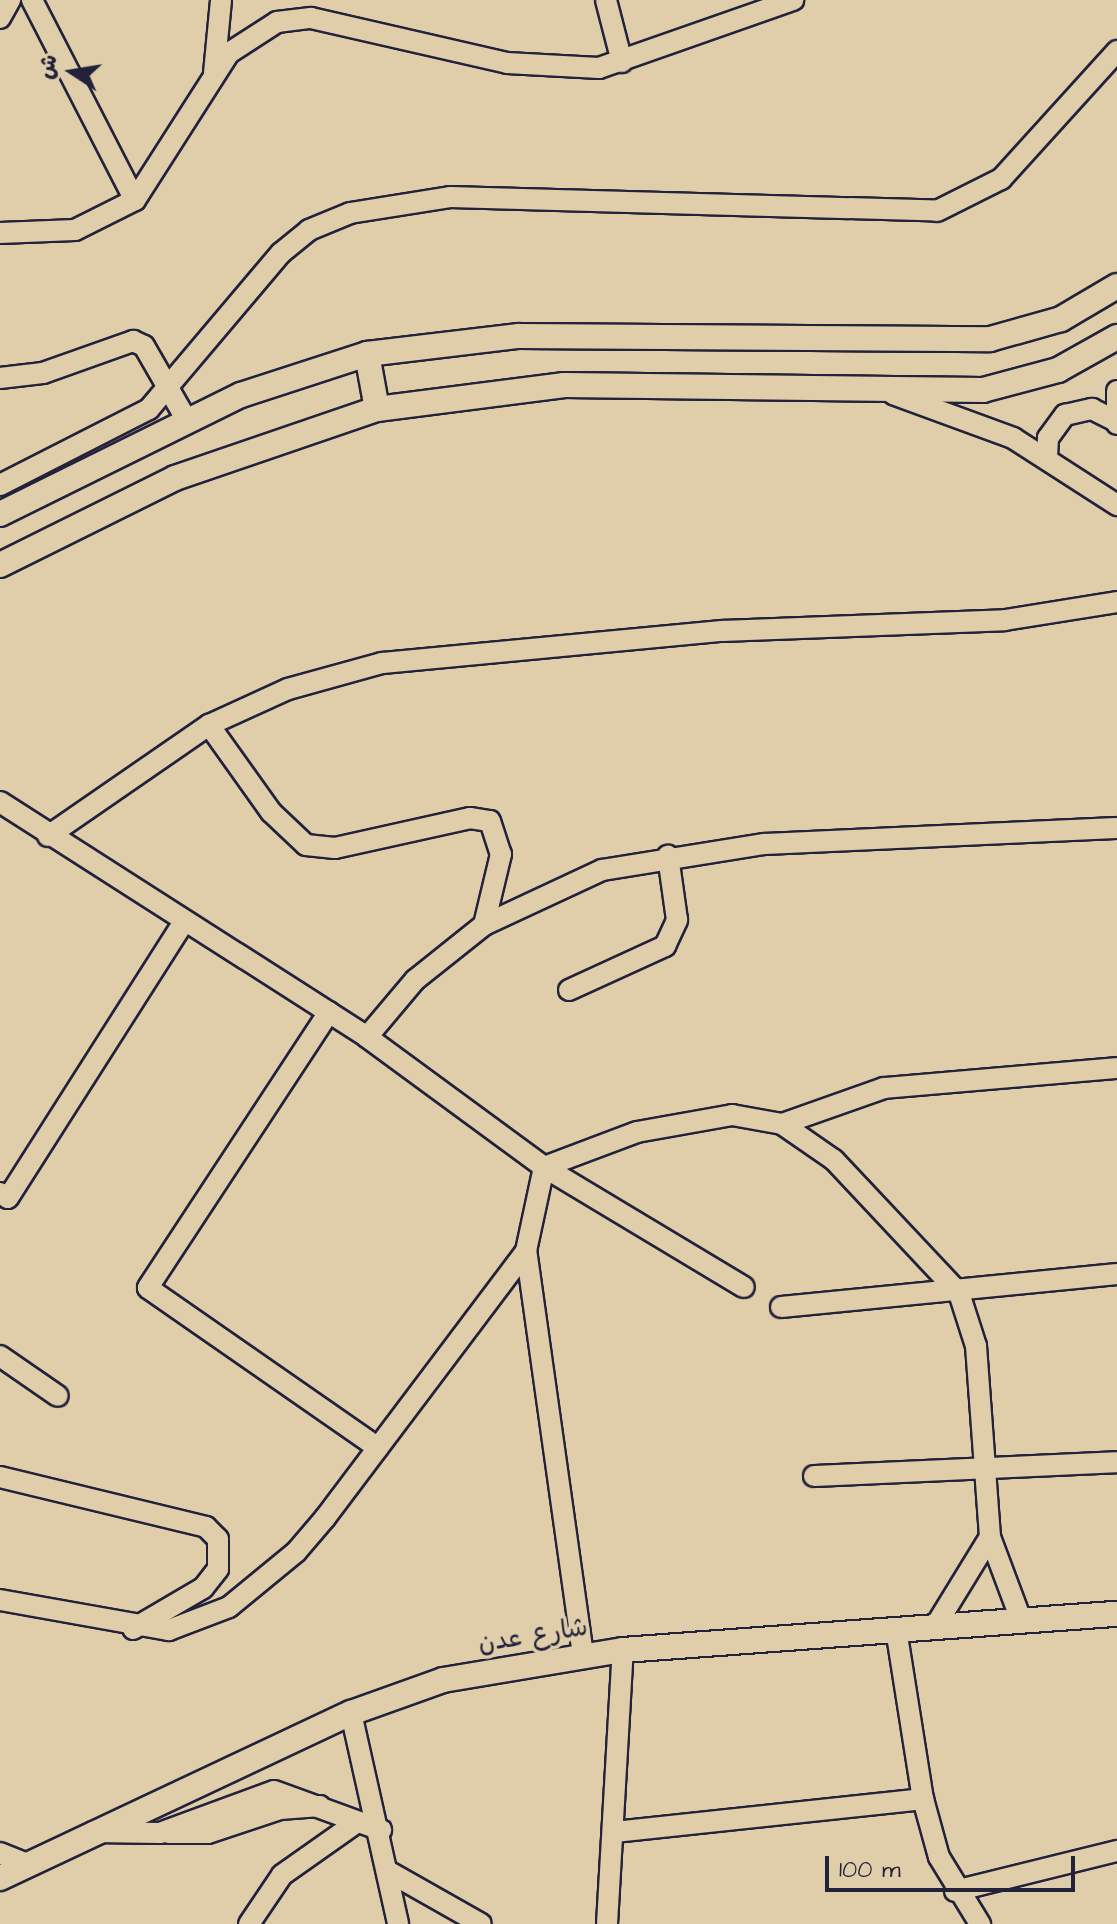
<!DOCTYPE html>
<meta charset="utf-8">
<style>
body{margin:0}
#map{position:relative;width:1117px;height:1924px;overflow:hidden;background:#e0ceab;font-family:"Architects Daughter","Playpen Sans Arabic",sans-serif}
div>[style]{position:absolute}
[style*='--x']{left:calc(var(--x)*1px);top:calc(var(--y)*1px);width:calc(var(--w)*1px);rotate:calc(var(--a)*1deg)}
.roads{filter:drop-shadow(2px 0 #22223b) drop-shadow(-2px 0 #22223b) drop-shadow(0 2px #22223b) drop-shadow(0 -2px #22223b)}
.minor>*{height:20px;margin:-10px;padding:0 10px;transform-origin:10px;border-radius:10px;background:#e0ceab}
.tertiary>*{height:24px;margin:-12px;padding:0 12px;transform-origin:12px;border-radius:12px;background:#e0ceab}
span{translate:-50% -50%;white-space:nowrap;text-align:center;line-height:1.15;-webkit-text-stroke:7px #e0ceab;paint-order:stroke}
.street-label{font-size:26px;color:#22223b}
.north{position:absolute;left:32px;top:32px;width:80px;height:80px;-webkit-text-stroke:6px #e0ceab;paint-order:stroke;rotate:282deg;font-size:22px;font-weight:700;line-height:32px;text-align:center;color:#22223b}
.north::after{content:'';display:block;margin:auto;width:28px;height:36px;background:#22223b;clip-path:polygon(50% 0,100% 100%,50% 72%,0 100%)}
.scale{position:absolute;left:825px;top:1856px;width:250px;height:36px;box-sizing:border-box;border:4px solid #22223b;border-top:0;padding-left:10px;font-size:24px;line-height:28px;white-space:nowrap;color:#22223b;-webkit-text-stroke:6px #e0ceab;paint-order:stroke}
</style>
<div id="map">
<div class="roads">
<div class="minor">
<div style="--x:32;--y:0;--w:225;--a:62.8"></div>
<div style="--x:606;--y:0;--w:64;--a:75.5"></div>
<div style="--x:0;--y:18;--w:21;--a:-61"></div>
<div style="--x:214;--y:73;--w:73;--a:-84.5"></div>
<div style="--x:0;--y:233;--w:75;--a:-2.3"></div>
<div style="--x:75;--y:230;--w:67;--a:-26.6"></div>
<div style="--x:135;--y:200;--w:174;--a:-57.4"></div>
<div style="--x:229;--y:53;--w:57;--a:-32.9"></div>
<div style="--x:277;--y:22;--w:34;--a:-7"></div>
<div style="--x:311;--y:18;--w:201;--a:12.9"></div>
<div style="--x:507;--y:63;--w:92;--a:3.1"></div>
<div style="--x:599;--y:68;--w:206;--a:-19.3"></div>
<div style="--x:0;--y:378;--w:43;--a:-6.6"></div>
<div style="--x:43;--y:373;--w:96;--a:-19.6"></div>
<div style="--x:133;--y:341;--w:12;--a:24"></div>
<div style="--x:144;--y:346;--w:84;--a:60.1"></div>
<div style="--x:1117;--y:391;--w:33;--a:90"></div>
<div style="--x:893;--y:394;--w:128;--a:20.1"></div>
<div style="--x:1013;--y:438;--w:124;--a:32.8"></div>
<div style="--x:1047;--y:457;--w:19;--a:-87"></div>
<div style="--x:1048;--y:438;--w:29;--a:-54"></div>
<div style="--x:1065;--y:415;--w:28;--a:-13"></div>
<div style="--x:1092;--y:409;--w:28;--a:27"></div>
<div style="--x:0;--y:485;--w:167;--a:-27"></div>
<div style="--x:149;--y:409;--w:204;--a:-49.8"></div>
<div style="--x:281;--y:253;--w:36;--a:-39"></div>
<div style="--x:309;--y:230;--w:44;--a:-22.5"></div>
<div style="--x:350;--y:213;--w:101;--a:-9.1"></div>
<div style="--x:450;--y:197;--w:487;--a:1.6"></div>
<div style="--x:937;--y:211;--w:72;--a:-26.6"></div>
<div style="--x:1001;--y:179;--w:173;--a:-47.8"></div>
<div style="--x:209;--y:725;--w:107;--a:54.5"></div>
<div style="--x:271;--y:812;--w:48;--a:43.3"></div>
<div style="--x:306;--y:845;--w:29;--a:6"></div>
<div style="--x:335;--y:848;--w:138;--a:-12.5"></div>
<div style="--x:470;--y:818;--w:20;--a:9"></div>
<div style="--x:490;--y:821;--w:35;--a:72"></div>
<div style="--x:501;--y:854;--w:73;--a:103.5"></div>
<div style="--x:0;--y:802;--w:436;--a:32.6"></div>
<div style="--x:367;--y:1037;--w:220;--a:36.3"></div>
<div style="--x:544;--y:1167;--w:233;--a:31"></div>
<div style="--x:48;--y:836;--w:196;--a:-34.6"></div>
<div style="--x:209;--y:725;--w:87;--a:-24.5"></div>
<div style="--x:288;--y:689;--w:98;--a:-15.5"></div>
<div style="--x:382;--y:663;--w:342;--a:-5.4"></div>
<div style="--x:722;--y:631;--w:283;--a:-2.2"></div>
<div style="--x:1005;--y:620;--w:113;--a:-9.1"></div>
<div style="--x:569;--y:990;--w:106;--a:-24.6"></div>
<div style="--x:665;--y:946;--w:29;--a:-65"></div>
<div style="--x:677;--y:920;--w:65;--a:-98"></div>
<div style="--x:329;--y:1012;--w:330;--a:123.3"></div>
<div style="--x:148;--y:1288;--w:280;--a:34.8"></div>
<div style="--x:367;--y:1037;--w:75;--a:-49.9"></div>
<div style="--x:415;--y:980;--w:88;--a:-38.6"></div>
<div style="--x:484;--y:925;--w:130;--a:-25"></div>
<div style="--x:602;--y:870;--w:164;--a:-9.1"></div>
<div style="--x:764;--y:844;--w:353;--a:-2.6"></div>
<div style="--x:782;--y:1124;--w:108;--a:-19.4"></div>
<div style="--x:884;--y:1088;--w:234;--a:-4.9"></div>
<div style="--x:0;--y:1193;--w:9;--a:32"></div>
<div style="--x:8;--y:1198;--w:327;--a:-57.5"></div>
<div style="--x:781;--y:1307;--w:338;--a:-5.6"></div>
<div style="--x:0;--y:1356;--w:70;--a:34.6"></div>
<div style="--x:814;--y:1476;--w:303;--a:-2.6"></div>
<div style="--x:0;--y:1477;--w:212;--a:13.6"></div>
<div style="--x:206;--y:1527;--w:17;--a:45"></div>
<div style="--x:218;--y:1539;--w:30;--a:90"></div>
<div style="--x:218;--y:1569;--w:24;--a:128"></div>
<div style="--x:203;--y:1588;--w:81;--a:149.6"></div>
<div style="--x:0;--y:1600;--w:172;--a:10.1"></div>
<div style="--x:169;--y:1630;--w:64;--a:-21"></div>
<div style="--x:229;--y:1607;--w:87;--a:-39.4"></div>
<div style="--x:296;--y:1552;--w:45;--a:-49.5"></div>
<div style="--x:325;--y:1518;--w:334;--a:-53"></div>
<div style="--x:936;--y:1625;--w:103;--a:-58.5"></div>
<div style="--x:896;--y:1629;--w:172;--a:81"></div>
<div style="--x:923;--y:1799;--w:60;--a:74.6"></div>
<div style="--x:939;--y:1857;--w:79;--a:58.5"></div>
<div style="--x:583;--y:1655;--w:408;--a:-98"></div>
<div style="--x:526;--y:1251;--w:86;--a:-77.9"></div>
<div style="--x:544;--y:1167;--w:99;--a:-20.6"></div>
<div style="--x:637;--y:1132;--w:97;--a:-10.1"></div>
<div style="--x:732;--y:1115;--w:51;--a:10.2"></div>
<div style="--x:782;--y:1124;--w:63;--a:34.7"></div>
<div style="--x:834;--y:1160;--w:183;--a:46.8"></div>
<div style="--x:959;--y:1293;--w:56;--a:72.2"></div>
<div style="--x:976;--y:1346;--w:192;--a:85.8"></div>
<div style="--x:990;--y:1537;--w:89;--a:69.5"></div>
<div style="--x:351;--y:1713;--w:216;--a:77.4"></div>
<div style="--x:93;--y:1832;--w:67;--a:0.9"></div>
<div style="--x:160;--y:1833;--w:121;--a:-20.2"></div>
<div style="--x:274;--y:1791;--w:114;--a:20"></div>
<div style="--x:615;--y:1832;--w:310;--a:-6.1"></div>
<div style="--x:168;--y:1833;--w:40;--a:0"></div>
<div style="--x:208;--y:1833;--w:76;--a:-18.4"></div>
<div style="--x:280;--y:1809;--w:40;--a:-4.3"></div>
<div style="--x:0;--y:1853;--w:29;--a:22"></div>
<div style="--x:391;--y:1873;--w:103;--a:29.5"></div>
<div style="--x:955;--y:1891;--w:167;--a:-13.9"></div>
<div style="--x:249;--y:1924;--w:59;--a:-56"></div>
<div style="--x:282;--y:1875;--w:92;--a:-35.2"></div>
<div style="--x:607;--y:1924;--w:274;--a:-86.7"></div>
</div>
<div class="tertiary">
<div style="--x:367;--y:354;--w:56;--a:79.7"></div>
<div style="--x:0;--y:514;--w:269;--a:-26.3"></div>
<div style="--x:241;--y:395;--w:133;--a:-18"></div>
<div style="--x:367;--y:354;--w:153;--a:-6.8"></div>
<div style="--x:519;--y:336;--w:471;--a:0.4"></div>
<div style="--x:990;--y:339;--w:74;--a:-15.7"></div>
<div style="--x:1061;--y:319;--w:65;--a:-30.5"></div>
<div style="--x:0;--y:565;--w:195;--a:-26.4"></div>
<div style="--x:175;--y:478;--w:213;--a:-18.9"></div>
<div style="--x:377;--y:409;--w:189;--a:-7.3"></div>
<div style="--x:564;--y:385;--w:419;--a:0.7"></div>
<div style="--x:983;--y:390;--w:78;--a:-14.9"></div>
<div style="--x:1058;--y:370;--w:68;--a:-29.2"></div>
<div style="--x:0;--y:1878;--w:388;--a:-25.2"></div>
<div style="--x:351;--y:1713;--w:98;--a:-19.7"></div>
<div style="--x:443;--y:1680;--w:182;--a:-9.5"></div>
<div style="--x:623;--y:1650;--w:495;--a:-4.2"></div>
</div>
</div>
<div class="street-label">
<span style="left:533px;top:1636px;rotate:-9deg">شارع عدن</span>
</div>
<div class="north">ش</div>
<div class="scale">100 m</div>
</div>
